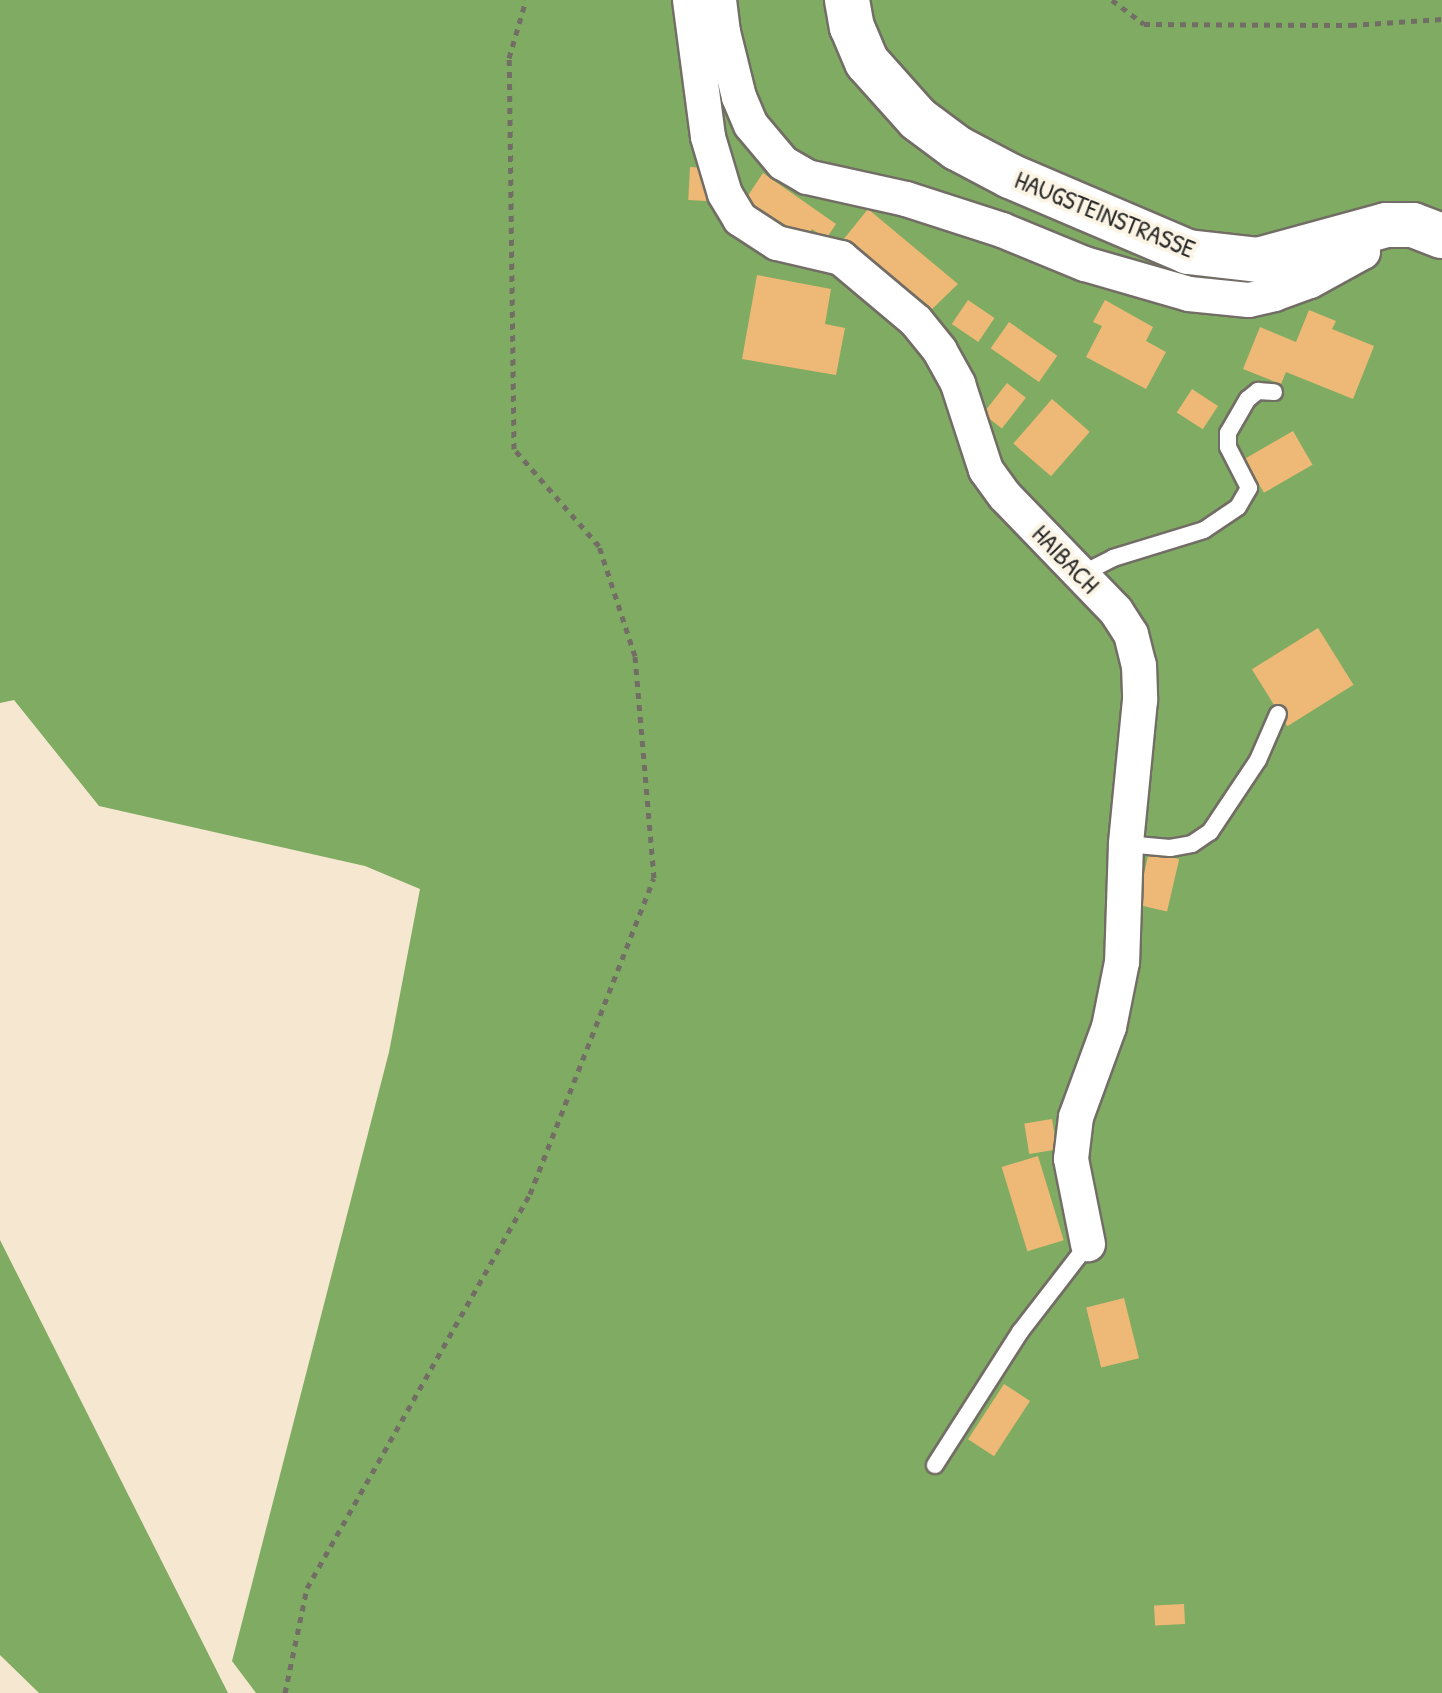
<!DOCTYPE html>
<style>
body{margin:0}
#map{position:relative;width:1442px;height:1693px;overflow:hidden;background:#f6e8d0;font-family:"Patrick Hand",sans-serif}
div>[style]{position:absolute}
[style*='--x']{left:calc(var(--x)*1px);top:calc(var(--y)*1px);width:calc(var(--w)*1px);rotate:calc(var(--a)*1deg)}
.forest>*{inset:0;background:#80ab62}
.building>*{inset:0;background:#eeb977;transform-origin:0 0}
.path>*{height:5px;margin-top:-2.5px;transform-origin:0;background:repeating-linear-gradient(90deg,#726d65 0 6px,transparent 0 12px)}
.roads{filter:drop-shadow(2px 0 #726d65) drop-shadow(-2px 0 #726d65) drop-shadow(0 2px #726d65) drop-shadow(0 -2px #726d65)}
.service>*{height:16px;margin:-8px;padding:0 8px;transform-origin:8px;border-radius:8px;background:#fff}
.minor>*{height:34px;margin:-17px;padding:0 17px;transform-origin:17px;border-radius:17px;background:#fff}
.secondary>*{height:44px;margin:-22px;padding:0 22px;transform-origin:22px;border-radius:22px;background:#fff}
span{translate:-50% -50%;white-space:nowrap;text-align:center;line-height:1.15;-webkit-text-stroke:8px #fcf5e5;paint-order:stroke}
.street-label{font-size:26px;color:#2b2b2b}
</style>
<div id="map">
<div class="forest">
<div style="clip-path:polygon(0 0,1442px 0,1442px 1693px,256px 1693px,232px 1661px,389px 1052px,420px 889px,365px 866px,99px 806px,14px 700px,0 703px)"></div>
<div style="clip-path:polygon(0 1240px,228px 1693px,39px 1693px,0 1655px)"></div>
</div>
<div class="building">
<div style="left:690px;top:167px;width:18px;height:33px;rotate:3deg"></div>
<div style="clip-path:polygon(763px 173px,836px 224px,826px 239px,812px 229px,805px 240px,786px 237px,741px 206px)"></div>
<div style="clip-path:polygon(868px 209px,958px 284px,927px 314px,835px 250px)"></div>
<div style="clip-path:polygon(757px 275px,831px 289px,825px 324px,845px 328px,836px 375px,742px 359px)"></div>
<div style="left:968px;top:300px;width:32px;height:29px;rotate:34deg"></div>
<div style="clip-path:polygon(1105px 300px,1153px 327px,1146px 341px,1166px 352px,1146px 389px,1086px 357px,1102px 326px,1093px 322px)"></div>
<div style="clip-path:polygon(1309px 310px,1336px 321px,1332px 329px,1374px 346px,1353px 399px,1286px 372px,1281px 384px,1243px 369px,1260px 327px,1296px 342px)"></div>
<div style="left:1009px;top:322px;width:59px;height:32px;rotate:35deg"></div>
<div style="left:1007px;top:383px;width:24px;height:39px;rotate:38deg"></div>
<div style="left:1192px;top:389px;width:31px;height:28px;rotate:33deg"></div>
<div style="left:1052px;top:399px;width:50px;height:59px;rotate:41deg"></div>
<div style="left:1293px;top:431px;width:39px;height:56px;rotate:60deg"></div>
<div style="left:1318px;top:628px;width:67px;height:78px;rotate:58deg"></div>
<div style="left:1149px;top:852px;width:31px;height:54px;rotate:13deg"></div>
<div style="left:1052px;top:1119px;width:31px;height:28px;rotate:81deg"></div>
<div style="left:1038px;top:1156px;width:88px;height:38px;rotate:73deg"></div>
<div style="left:1124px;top:1298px;width:62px;height:39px;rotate:76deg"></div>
<div style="left:1004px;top:1384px;width:31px;height:66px;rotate:33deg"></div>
<div style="left:1184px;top:1604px;width:20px;height:30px;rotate:87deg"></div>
</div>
<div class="path">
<div style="--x:1112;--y:0;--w:40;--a:37"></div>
<div style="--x:1144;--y:24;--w:207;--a:0.3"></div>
<div style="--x:1351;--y:25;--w:91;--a:-3.8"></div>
<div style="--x:285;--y:1693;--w:107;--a:-78.2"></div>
<div style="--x:307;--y:1588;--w:453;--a:-60.5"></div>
<div style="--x:530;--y:1194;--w:339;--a:-68.6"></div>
<div style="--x:654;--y:878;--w:223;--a:-94.9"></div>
<div style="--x:635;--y:656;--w:116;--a:-108.1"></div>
<div style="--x:599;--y:546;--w:129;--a:-131.2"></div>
<div style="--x:514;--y:449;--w:391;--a:-90.7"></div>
<div style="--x:509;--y:58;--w:60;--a:-73.7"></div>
</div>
<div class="roads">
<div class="service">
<div style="--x:1082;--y:574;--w:35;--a:-27"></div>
<div style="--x:1113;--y:558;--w:95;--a:-17.1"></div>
<div style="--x:1204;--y:530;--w:41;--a:-34.1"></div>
<div style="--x:1238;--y:507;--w:22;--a:-60"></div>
<div style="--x:1249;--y:488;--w:46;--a:-117.1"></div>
<div style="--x:1228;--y:447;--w:14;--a:-90"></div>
<div style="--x:1228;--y:433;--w:39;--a:-60"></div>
<div style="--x:1248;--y:399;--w:13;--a:-39"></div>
<div style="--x:1258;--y:391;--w:16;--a:4"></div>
<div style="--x:1126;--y:844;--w:44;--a:5.2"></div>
<div style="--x:1170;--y:848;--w:22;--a:-10"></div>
<div style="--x:1192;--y:844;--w:22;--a:-34"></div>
<div style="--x:1210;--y:832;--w:87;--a:-56.3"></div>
<div style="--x:1258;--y:760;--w:50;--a:-66.5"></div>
<div style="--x:935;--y:1465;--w:158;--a:-57.4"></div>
<div style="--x:1020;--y:1332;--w:111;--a:-52.3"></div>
</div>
<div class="minor">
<div style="--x:690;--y:0;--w:138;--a:82.5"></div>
<div style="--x:708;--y:137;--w:59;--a:73.4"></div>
<div style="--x:725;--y:194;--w:29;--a:59"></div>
<div style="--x:740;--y:219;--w:44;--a:33"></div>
<div style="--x:777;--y:243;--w:66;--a:13.2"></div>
<div style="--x:841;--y:258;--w:98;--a:40"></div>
<div style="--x:916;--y:321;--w:38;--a:51"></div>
<div style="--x:940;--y:351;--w:38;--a:61"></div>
<div style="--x:958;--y:384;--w:90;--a:72"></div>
<div style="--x:986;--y:470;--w:32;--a:54"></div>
<div style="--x:1005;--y:496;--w:160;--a:46"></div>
<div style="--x:1116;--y:611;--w:27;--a:57"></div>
<div style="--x:1131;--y:634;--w:32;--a:76"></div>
<div style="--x:1139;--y:665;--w:35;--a:88"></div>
<div style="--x:1140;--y:700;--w:145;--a:95.6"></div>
<div style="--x:1126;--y:844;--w:118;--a:91.9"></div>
<div style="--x:1122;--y:962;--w:66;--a:101.3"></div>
<div style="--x:1109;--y:1027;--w:96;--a:110.1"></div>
<div style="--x:1076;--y:1117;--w:42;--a:96.8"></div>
<div style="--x:1071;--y:1159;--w:87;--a:78.7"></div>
<div style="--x:719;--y:0;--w:32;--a:83"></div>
<div style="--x:723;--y:32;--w:67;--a:76.2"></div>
<div style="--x:739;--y:97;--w:30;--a:67"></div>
<div style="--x:751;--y:125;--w:50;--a:49.9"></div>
<div style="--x:783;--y:163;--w:28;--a:30"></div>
<div style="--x:807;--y:177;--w:101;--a:12.5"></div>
<div style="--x:906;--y:199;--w:101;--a:17.9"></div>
<div style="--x:1002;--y:230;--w:90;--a:22.3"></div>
<div style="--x:1085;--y:264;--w:108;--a:16.1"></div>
<div style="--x:1189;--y:294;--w:60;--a:5.7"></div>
<div style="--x:1249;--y:300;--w:26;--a:-13"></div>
<div style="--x:1274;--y:294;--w:38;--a:-20"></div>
<div style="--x:1310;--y:281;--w:60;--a:-28.7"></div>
<div style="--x:1363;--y:252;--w:21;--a:-109"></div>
</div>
<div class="secondary">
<div style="--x:847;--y:0;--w:27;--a:80"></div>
<div style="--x:852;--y:27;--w:38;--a:67"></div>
<div style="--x:867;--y:62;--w:76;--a:48.2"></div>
<div style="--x:918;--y:119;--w:49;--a:36.6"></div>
<div style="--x:957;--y:148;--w:60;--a:27.8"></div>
<div style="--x:1010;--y:176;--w:194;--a:23.1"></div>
<div style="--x:1188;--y:252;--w:70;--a:6.5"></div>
<div style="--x:1258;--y:260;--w:133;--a:-15.3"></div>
<div style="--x:1386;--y:225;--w:27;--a:0"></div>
<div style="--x:1413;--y:225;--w:31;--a:21"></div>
</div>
</div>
<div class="street-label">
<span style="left:1105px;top:214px;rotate:22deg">HAUGSTEINSTRASSE</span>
<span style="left:1066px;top:559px;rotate:46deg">HAIBACH</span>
</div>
</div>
